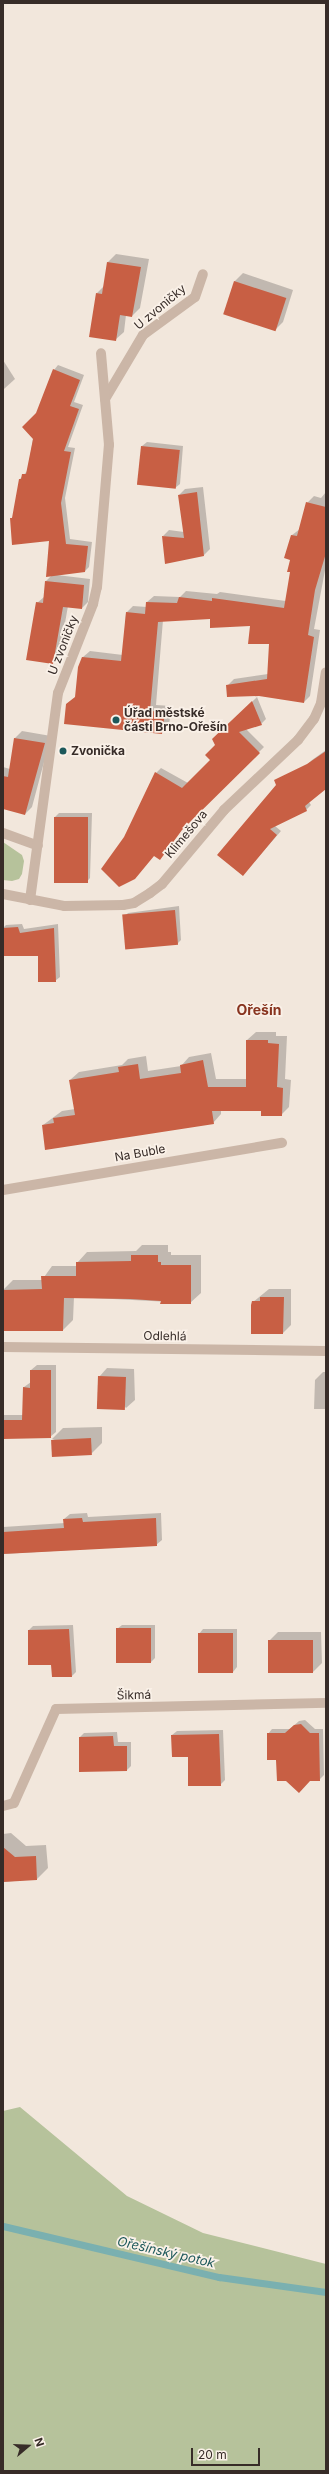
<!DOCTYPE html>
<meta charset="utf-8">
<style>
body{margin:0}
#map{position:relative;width:329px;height:2474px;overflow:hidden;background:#f2e7dc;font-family:Inter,sans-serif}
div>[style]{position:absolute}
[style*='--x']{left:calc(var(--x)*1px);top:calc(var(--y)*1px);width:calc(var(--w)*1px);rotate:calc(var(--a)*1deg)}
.green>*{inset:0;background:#b6c29b}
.shadow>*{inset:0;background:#0003}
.stream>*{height:7px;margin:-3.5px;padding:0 3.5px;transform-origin:3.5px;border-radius:3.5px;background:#7ab0b0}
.building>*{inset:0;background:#c85f44;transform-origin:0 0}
.minor>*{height:10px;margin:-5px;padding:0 5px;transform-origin:5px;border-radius:5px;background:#cbb6a7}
.dots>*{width:11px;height:11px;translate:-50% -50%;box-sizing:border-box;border:2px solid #faf1e8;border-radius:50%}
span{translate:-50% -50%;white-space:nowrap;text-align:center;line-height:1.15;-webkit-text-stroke:3.5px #faf1e8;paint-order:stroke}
.street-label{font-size:12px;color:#372c28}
.poi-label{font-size:12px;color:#372c28;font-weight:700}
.left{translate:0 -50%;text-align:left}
.water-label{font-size:13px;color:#1c585a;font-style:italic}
.quarter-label{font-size:14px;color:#88341f;font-weight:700}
.frame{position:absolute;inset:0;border:4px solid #372c28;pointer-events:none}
.north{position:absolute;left:8px;top:2426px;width:40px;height:40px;-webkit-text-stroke:3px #faf1e8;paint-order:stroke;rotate:71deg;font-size:11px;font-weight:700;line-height:16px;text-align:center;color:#372c28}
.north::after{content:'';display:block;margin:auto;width:14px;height:18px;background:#372c28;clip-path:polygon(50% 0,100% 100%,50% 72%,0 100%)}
.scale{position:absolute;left:191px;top:2448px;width:69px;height:18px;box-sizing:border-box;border:2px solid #372c28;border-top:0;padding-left:5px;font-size:12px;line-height:14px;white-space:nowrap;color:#372c28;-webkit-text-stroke:3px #faf1e8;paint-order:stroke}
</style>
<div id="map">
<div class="green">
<div style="clip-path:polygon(3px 842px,22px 855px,24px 861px,22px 874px,19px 879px,12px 881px,3px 880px)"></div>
<div style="clip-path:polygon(20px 2107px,127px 2196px,203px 2233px,326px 2264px,326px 2471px,3px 2471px,3px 2111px)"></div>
</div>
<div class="shadow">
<div style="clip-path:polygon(116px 254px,149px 259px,140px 308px,132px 316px,126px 315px,124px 332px,115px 340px,97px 293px,104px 286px,108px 262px)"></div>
<div style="clip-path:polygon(243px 273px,293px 290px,283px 322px,275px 330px,234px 282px)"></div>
<div style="clip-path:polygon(3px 360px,15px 379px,4px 389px,3px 388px)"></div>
<div style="clip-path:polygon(58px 365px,84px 375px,74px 402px,83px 405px,68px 447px,75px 448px,65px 498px,70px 539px,92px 542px,89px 567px,85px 571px,57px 575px,90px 579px,88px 602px,82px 608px,68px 606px,59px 657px,52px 663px,37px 603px,44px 597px,46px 581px,52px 575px,51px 540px,11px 519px,14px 516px,20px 479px,28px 470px,37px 414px,54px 370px)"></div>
<div style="clip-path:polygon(147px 442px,183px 446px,180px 484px,175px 488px,142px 446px)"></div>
<div style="clip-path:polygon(203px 487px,210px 549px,204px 555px,163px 536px,169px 530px,184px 532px,179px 495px,185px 489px)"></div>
<div style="clip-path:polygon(326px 492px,326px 565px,314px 629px,320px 630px,310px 696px,304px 702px,227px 686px,234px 679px,268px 674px,270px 643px,251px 625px,211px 618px,163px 620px,156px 705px,171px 706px,169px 727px,162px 733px,76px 696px,83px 657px,90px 651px,123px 655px,126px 613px,133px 606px,147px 607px,147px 602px,154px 596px,180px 597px,186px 591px,217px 594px,220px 592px,286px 601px,291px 572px,292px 535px,300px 529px,307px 503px,314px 496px,321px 498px)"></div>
<div style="clip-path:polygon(257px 697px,266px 719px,261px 724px,246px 729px,264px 747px,155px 855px,125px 838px,156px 773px,161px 768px,188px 783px,211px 760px,216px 745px,213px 740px)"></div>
<div style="clip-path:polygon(22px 731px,51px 736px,32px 807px,25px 814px,3px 808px,3px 767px,10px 769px,15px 738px)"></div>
<div style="clip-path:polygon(326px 750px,326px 783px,309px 802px,311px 805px,306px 810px,275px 826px,281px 831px,247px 870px,219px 854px,312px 760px)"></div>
<div style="clip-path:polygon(59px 813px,92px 813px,90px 878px,86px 883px,54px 882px,55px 817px)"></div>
<div style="clip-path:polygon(179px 906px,181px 940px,177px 944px,123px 918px,128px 913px)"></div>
<div style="clip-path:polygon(22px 924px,24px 929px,58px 924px,60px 977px,55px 981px,39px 955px,3px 942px,3px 928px,6px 925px)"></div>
<div style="clip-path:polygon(256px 1032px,276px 1032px,276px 1036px,287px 1036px,285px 1079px,291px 1080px,289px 1107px,281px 1115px,262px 1110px,221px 1110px,221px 1114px,213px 1123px,43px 1125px,62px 1111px,75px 1109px,70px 1080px,79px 1072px,122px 1065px,128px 1059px,146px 1056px,148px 1071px,181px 1066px,189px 1057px,211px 1053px,216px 1079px,247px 1079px,247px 1040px)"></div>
<div style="clip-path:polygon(142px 1245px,168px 1245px,168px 1252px,171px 1252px,171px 1255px,201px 1255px,201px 1293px,190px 1303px,74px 1297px,73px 1320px,63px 1330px,3px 1330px,3px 1290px,13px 1280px,42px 1280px,52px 1266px,77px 1266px,77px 1263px,87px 1252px,136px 1251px)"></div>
<div style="clip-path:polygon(269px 1289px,291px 1289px,291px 1325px,283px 1333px,253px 1302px)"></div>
<div style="clip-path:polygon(37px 1365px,56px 1365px,56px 1432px,50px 1437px,3px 1438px,3px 1415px,23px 1415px,24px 1387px,31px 1382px,31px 1370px)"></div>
<div style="clip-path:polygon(107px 1368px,134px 1369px,135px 1400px,126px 1408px,99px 1377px)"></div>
<div style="clip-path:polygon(323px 1372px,326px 1372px,326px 1409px,314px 1409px,315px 1380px)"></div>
<div style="clip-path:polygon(102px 1427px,102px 1443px,91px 1454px,52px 1439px,63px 1428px)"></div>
<div style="clip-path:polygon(87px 1513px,88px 1517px,161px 1513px,162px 1540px,156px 1545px,3px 1554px,3px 1527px,65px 1523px,64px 1519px,70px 1514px)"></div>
<div style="clip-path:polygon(73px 1625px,76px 1672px,72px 1676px,52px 1664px,29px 1664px,29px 1630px,33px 1626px)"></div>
<div style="clip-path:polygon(122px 1625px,155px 1625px,155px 1658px,151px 1662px,117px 1629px)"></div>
<div style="clip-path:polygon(203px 1629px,237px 1629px,237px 1667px,233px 1672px,199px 1634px)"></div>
<div style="clip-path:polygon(278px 1632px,321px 1632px,322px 1663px,313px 1672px,269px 1641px)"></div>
<div style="clip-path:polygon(305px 1720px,315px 1729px,323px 1729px,324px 1775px,319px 1780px,277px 1758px,268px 1734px,272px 1729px,290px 1729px,299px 1721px)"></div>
<div style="clip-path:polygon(223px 1730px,225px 1780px,220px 1785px,189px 1756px,172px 1735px,177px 1731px)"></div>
<div style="clip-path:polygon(117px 1732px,118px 1742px,131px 1742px,131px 1766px,127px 1770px,80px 1737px,84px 1733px)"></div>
<div style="clip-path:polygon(11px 1833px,26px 1846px,46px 1845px,48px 1868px,37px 1879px,3px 1882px,3px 1834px)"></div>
</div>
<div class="stream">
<div style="--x:3;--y:2226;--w:222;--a:13.3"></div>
<div style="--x:219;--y:2277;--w:108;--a:8"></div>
</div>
<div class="building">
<div style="clip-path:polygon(107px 262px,141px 267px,132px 317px,120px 315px,116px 341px,89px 337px,96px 293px,102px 294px)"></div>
<div style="left:234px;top:281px;width:55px;height:35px;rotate:18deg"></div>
<div style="clip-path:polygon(53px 369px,80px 380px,70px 406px,79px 409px,64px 451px,71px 452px,61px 503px,66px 544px,88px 546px,85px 572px,46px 577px,49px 541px,12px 545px,10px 518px,12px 518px,19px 479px,21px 479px,22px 474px,26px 474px,33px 439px,22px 427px,36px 413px)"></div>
<div style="left:141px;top:446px;width:39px;height:39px;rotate:6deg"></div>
<div style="clip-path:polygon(197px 492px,204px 556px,165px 564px,162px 536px,184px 538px,178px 495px)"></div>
<div style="clip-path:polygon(306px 502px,326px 507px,326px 553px,315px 590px,308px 635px,314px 637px,304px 703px,259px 696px,227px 697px,226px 685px,267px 679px,269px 644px,248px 644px,250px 626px,210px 628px,210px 619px,158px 622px,150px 711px,165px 712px,162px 734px,64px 724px,66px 704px,75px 697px,78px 667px,82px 657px,121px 661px,126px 612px,145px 614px,146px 602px,177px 603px,179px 597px,212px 601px,212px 598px,284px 608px,290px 572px,287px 572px,290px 560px,284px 558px,291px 535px,297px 536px)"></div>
<div style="clip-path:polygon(45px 581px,84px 585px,82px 609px,63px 607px,53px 664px,26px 660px,36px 602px,43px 603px)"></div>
<div style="clip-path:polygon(252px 701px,262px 725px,239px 732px,260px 753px,182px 830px,160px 860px,154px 856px,135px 879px,119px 887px,101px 869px,124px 837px,155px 772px,182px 788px,210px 760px,205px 755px,215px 745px,212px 739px)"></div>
<div style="clip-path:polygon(14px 738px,45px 743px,25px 815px,3px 809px,3px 776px,8px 777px)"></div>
<div style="clip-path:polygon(326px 751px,326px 789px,305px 806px,307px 811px,270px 829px,277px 835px,243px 876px,217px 855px,276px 785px,274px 780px,307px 764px)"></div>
<div style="left:54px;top:817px;width:34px;height:66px"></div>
<div style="left:175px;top:910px;width:35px;height:53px;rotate:85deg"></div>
<div style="clip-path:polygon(18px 927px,20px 933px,54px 928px,56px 982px,38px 982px,38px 956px,3px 956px,3px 928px)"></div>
<div style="clip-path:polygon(246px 1040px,268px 1040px,268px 1043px,279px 1044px,277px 1087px,283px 1088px,282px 1116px,261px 1116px,261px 1111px,212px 1111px,214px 1124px,45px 1150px,42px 1125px,54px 1123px,53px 1118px,75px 1115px,69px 1080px,119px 1072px,118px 1067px,138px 1064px,140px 1079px,181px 1073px,180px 1065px,203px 1060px,208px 1087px,246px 1087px)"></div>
<div style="clip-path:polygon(131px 1255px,158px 1255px,158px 1262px,161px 1262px,161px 1265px,191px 1265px,191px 1304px,160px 1304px,161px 1301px,131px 1299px,64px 1298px,63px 1331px,3px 1331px,3px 1290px,42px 1289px,41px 1276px,76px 1276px,76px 1262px,131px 1261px)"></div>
<div style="clip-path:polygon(260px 1297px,284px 1297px,283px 1334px,251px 1334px,251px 1305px,252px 1301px,260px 1301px)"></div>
<div style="clip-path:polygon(30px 1370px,51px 1370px,51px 1438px,3px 1439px,3px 1420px,22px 1420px,23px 1387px,30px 1388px)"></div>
<div style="left:98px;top:1376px;width:28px;height:33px;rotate:2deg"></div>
<div style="left:91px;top:1438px;width:17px;height:40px;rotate:87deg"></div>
<div style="clip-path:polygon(82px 1518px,83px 1522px,156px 1518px,157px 1546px,3px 1554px,3px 1532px,64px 1528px,63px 1519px)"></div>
<div style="left:151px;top:1628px;width:35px;height:35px;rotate:90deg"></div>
<div style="clip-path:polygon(69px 1629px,72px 1677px,52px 1677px,51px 1665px,28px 1665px,28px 1630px)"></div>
<div style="left:198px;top:1633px;width:35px;height:40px"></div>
<div style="left:268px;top:1640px;width:45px;height:33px"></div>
<div style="clip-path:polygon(301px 1724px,310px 1733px,319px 1733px,320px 1781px,310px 1781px,299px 1793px,286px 1781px,277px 1781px,276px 1760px,267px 1760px,267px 1733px,285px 1733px,294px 1725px)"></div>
<div style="clip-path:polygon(219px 1734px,221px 1786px,188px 1786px,188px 1757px,172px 1757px,171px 1735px)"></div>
<div style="clip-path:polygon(113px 1736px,114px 1746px,127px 1746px,127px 1771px,79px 1772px,79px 1737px)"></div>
<div style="clip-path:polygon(3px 1847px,15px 1857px,36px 1856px,37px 1880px,3px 1882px)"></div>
</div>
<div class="minor">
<div style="--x:105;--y:399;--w:74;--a:-59.3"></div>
<div style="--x:143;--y:335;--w:64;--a:-36.2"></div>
<div style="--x:195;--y:297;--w:24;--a:-71"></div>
<div style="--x:3;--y:833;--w:37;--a:20"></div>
<div style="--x:3;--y:894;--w:62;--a:11.1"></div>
<div style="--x:64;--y:906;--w:59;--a:-1"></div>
<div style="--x:123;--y:905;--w:11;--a:-10"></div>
<div style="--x:134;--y:903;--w:19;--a:-32"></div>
<div style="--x:150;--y:893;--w:15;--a:-37"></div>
<div style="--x:162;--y:884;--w:97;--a:-50"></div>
<div style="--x:224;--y:810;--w:102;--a:-43.4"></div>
<div style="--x:298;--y:740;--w:26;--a:-53"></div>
<div style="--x:314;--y:719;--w:17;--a:-66"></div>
<div style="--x:321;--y:703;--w:31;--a:-81"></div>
<div style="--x:30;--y:900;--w:209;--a:-82.3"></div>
<div style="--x:58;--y:693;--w:96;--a:-68.5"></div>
<div style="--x:93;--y:604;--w:17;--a:-77"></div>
<div style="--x:97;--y:587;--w:143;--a:-85.2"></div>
<div style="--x:109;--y:445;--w:92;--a:-95"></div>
<div style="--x:3;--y:1190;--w:283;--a:-9.6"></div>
<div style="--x:3;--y:1347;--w:323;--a:0.7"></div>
<div style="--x:3;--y:1806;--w:11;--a:-15"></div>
<div style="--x:14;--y:1803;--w:103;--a:-65.9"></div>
<div style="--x:56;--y:1709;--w:270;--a:-1.3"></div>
</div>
<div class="dots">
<div style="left:116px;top:720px;background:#1c585a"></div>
<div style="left:63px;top:751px;background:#1c585a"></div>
</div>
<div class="street-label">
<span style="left:160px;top:307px;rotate:-40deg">U zvoničky</span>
<span style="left:63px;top:645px;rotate:-69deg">U zvoničky</span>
<span style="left:186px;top:834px;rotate:-50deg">Klimešova</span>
<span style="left:140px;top:1153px;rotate:-10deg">Na Buble</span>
<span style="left:165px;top:1336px;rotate:1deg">Odlehlá</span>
<span style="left:134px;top:1695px;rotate:-1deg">Šikmá</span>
</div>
<div class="poi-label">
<span class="left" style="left:124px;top:720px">Úřad městské<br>části Brno-Ořešín</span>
<span class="left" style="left:71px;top:751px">Zvonička</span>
</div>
<div class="water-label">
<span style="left:166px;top:2252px;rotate:13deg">Ořešínský potok</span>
</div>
<div class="quarter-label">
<span style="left:259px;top:1010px">Ořešín</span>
</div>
<div class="frame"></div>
<div class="north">N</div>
<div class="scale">20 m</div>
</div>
